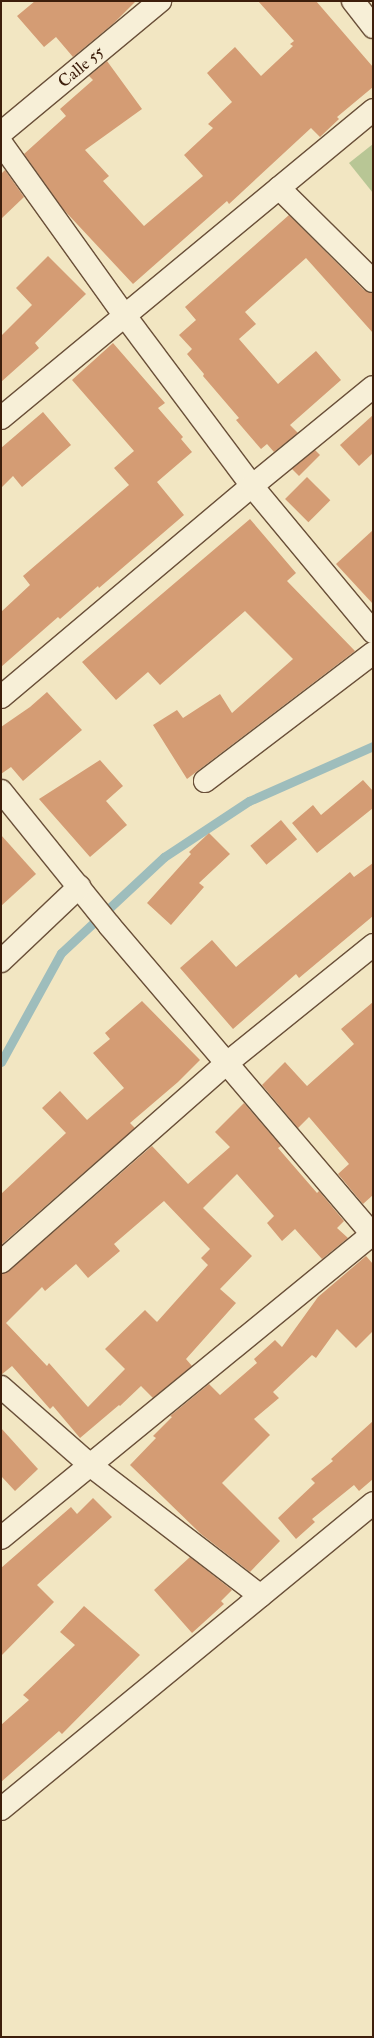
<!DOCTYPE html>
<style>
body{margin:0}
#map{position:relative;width:374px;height:2038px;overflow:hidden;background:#f2e6c2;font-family:"IM FELL Double Pica",serif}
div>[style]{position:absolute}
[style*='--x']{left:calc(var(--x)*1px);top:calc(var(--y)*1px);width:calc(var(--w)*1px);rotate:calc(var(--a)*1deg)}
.green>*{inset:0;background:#b8c695}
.stream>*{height:9px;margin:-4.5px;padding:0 4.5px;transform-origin:4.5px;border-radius:4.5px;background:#9ebdbc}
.building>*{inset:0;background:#d49c74;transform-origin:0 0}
.roads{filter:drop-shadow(1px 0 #6a5039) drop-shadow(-1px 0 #6a5039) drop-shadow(0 1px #6a5039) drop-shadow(0 -1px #6a5039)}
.street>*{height:22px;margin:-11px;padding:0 11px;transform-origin:11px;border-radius:11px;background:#f7efd7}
span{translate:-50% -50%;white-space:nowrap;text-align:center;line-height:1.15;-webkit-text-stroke:3.5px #f7efd7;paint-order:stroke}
.street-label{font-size:17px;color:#3d1e0b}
.frame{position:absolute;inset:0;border:2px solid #3d1e0b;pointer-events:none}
</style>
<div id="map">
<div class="green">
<div style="clip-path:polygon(373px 144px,373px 193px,349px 163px)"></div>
</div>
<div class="stream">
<div style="--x:1;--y:1062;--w:124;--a:-61.2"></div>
<div style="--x:61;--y:953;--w:141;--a:-43"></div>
<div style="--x:164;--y:857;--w:102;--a:-33.4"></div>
<div style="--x:249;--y:801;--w:136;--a:-23.9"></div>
</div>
<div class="building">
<div style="clip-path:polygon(35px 1px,136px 1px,114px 23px,73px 57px,56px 37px,44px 47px,17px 16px)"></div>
<div style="clip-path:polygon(258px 1px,316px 1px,373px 67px,373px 87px,337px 117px,339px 119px,320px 137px,311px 128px,229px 204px,227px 201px,133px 284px,63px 209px,24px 154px,66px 116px,60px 109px,93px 80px,89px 76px,107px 61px,142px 109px,85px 150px,109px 176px,103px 181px,144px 226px,203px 176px,184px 155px,213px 128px,208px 124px,232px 102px,207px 73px,235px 47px,261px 76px,293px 46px,290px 44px,294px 41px)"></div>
<div style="clip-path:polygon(5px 170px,24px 197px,1px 219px,1px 174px)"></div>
<div style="clip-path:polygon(289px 215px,364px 290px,373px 293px,373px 333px,306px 258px,245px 312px,256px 324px,239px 339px,278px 384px,316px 351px,341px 380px,290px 425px,298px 433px,274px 452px,267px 444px,261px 449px,236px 420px,239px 418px,203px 376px,204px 374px,187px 354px,192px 349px,179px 335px,196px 320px,185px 307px)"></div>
<div style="clip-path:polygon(48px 256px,86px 294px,35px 343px,39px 348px,1px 382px,1px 336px,32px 305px,16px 288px)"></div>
<div style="clip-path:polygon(113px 343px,165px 403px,158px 408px,183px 437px,181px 439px,192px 452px,157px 482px,184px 515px,99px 588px,98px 586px,60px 619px,58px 617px,1px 667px,1px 612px,30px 585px,23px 576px,129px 485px,114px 468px,134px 451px,72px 380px)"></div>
<div style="clip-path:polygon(43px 412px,71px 445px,22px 487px,13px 476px,1px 488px,1px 448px)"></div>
<div style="clip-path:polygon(373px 415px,373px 453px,359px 466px,340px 445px)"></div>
<div style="clip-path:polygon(315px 450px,320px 455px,299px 476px,292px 469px)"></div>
<div style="left:307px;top:477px;width:33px;height:31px;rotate:45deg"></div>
<div style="clip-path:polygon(250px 519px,296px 573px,287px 581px,355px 651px,187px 779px,153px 725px,177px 710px,183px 718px,220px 694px,232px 713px,293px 659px,245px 611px,160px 685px,148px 672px,116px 700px,82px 662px)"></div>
<div style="clip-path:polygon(373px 530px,373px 604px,336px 564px)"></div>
<div style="clip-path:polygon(47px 692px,82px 730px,23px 781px,11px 767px,1px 774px,1px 727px,30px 707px)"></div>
<div style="clip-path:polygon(100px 760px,123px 786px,106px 801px,127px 825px,90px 857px,39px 799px)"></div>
<div style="clip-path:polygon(363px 780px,373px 791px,373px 808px,317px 853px,292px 823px,313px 805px,321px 815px)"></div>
<div style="left:281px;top:820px;width:25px;height:40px;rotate:50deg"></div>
<div style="clip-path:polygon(209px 833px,230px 854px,199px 883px,204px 887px,171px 925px,147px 903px,191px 854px,189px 852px)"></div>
<div style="clip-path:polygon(1px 835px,36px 874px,1px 906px)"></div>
<div style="clip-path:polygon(373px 863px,373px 916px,299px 978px,296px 974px,233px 1029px,180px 968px,212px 940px,236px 967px,350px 872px,354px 877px)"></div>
<div style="clip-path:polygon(142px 1001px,200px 1060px,178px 1082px,130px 1123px,135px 1128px,1px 1245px,1px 1194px,66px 1133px,42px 1108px,60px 1091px,87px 1120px,124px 1088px,93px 1053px,110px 1039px,105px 1033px)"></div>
<div style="clip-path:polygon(373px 1002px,373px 1195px,363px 1204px,338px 1174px,349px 1164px,309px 1117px,298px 1128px,262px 1085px,285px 1062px,307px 1086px,354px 1044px,341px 1029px)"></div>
<div style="clip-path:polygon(evenodd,244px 1103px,281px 1146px,278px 1148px,317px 1193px,319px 1191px,344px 1221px,337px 1228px,348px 1238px,322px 1259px,295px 1229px,282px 1241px,267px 1223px,274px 1216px,237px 1174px,203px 1208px,252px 1256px,220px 1289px,236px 1303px,186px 1359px,192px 1366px,153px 1398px,141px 1386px,120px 1406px,119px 1405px,80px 1438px,53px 1406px,50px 1409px,12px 1366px,1px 1375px,1px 1274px,9px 1271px,152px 1146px,188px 1184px,230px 1147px,215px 1132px,244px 1103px,164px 1201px,210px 1249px,201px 1258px,208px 1265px,157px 1322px,145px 1310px,105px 1349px,125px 1369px,88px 1407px,49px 1363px,47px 1366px,6px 1323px,42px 1287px,45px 1291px,76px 1264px,88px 1278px,120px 1251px,114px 1244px,164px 1201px)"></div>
<div style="clip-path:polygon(366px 1256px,373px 1264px,373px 1331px,356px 1348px,337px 1329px,316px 1358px,312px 1355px,273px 1392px,279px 1398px,254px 1419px,270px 1435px,222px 1483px,280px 1541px,250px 1572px,201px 1534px,130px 1465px,156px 1438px,153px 1436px,172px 1417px,170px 1416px,209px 1384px,220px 1395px,257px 1363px,254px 1359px,275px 1340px,282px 1347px,318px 1297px)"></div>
<div style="clip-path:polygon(373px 1421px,373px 1479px,359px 1491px,354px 1485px,312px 1519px,315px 1522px,296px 1539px,278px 1518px,315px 1483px,311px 1479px,333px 1461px,331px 1459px)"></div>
<div style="clip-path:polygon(1px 1428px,38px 1469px,15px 1491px,1px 1476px)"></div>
<div style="clip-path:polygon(93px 1498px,112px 1517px,37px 1585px,54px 1602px,1px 1656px,1px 1568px,71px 1507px,77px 1514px)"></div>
<div style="clip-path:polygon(190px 1557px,232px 1590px,221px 1601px,224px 1604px,192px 1633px,154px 1590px)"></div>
<div style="clip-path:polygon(84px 1606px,140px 1655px,62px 1734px,59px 1731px,1px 1782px,1px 1725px,29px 1700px,23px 1695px,75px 1645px,60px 1632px)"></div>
</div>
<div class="roads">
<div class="street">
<div style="--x:353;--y:1;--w:33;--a:52"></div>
<div style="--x:1;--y:133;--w:207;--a:-39.7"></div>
<div style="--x:1;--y:143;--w:213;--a:54.4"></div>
<div style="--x:125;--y:316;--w:212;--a:53.2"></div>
<div style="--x:252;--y:486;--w:190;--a:50.3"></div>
<div style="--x:279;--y:188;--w:132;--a:44.7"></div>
<div style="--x:1;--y:418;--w:483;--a:-39.6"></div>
<div style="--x:1;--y:697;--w:328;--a:-40.1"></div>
<div style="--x:252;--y:486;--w:156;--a:-39.3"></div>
<div style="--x:205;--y:781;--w:211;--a:-37.3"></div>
<div style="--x:1;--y:791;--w:172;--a:51.1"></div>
<div style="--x:109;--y:925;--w:407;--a:49.6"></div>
<div style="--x:1;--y:961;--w:108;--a:-43.5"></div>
<div style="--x:1;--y:1262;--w:301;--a:-41.4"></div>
<div style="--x:227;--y:1063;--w:188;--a:-38.9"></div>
<div style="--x:1;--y:1387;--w:118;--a:41.2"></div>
<div style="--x:90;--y:1465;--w:215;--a:37.5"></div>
<div style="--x:1;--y:1538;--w:480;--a:-39.3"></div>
<div style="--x:1;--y:1809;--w:482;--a:-39.4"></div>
</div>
</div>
<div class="street-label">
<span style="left:81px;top:67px;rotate:-40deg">Calle 55</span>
</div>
<div class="frame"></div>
</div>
